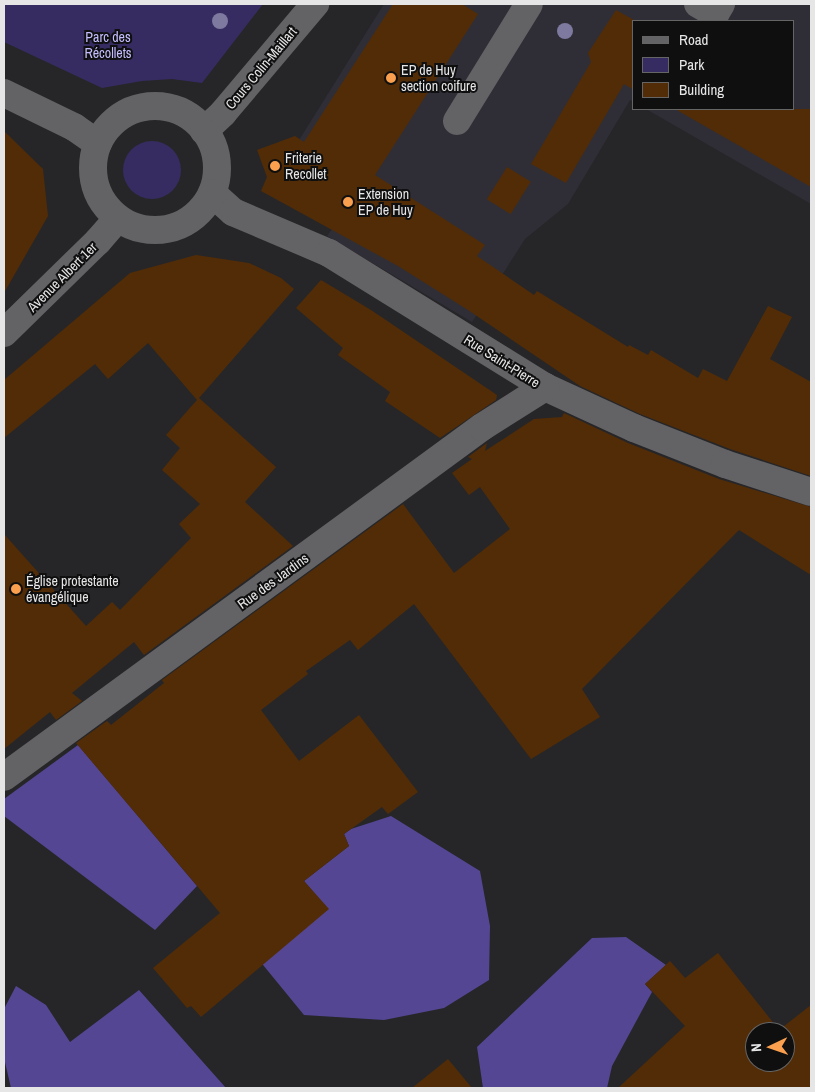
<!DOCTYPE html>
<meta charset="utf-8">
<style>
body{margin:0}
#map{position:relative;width:815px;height:1092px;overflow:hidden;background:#262629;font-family:"Archivo Narrow",sans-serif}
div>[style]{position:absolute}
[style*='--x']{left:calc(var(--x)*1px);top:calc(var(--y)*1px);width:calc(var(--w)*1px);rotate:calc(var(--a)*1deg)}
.built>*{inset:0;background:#2f2e36}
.green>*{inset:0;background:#362c61}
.round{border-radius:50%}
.forest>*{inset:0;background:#544693}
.building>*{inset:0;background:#522c06;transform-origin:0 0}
.minor>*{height:28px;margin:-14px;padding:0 14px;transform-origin:14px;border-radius:14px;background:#636366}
.minor>.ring{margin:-14px;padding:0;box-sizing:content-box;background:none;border:28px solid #636366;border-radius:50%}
.trees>*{width:16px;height:16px;margin:-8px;border-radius:50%;background:#7d799f}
.dots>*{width:14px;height:14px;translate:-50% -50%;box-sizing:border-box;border:2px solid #0f0f10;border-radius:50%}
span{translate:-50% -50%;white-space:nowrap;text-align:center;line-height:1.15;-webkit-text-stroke:4px #0f0f10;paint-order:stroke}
.park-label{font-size:14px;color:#c4bdff}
.street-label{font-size:14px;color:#e6e6e7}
.poi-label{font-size:14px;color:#e6e6e7}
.left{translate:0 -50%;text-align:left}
.frame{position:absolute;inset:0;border:5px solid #e6e6e7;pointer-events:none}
.legend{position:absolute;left:632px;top:20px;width:162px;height:90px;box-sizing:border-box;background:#0f0f10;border:1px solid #656566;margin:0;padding:6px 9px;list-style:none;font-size:15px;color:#e6e6e7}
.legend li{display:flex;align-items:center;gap:10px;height:25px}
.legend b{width:25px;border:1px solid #656566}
.north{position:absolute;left:745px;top:1022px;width:50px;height:50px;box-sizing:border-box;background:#0f0f10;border:1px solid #656566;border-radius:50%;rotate:267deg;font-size:14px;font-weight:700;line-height:20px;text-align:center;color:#e6e6e7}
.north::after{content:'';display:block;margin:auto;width:18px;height:22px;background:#f99f4d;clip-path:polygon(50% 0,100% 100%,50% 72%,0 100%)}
</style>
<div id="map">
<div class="built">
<div style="clip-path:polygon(384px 4px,811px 4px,811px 204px,646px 109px,794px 109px,794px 21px,634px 21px,634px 102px,630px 100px,568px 204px,525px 239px,472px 322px,327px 236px,362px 187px,296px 145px)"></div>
</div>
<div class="green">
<div style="clip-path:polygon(4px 4px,263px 4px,202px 83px,172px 79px,142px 81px,102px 88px,4px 42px)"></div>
<div class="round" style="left:123px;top:141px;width:58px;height:58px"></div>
</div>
<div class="forest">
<div style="clip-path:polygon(78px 745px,197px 886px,155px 930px,4px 816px,4px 799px)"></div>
<div style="clip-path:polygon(391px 816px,480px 871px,490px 926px,489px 980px,444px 1008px,384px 1020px,304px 1015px,259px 960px,328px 909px,304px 881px,349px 846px,344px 834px,351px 829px)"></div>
<div style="clip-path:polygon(626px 937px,666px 965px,645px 984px,652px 992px,612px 1066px,607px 1088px,483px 1088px,477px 1047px,592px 938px)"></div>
<div style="clip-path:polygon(16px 986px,46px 1005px,70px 1042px,139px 990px,226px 1088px,11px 1088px,4px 1058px,4px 1009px)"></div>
</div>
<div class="building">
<div style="clip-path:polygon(393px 4px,462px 4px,478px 14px,375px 175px,485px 245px,477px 256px,534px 295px,537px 291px,628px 347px,629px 345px,648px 355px,651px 350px,698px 378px,703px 369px,727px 381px,768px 306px,792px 317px,770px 359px,811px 382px,811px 476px,730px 449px,640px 414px,580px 386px,468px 310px,398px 266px,261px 191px,267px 177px,257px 150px,295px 136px,304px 142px)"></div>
<div style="clip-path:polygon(616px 10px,634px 20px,634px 90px,624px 84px,566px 183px,531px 164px,591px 62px,588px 53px)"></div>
<div style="clip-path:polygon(675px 109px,811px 109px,811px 187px)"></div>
<div style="clip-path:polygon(4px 131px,43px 169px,48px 216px,4px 293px)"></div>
<div style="left:507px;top:167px;width:28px;height:38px;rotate:32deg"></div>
<div style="clip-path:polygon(196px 255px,249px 263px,281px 278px,294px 289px,199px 398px,276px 467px,245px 502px,293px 546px,144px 655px,134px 642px,72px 693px,82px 701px,56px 720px,50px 712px,4px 749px,4px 534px,86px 626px,112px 602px,120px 610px,191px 538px,179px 524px,200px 504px,162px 470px,180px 448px,166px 435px,197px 400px,148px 343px,108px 379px,95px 364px,4px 438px,4px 380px,130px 273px)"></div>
<div style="clip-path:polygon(321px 280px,371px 310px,497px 395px,496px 400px,440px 438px,385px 401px,390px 392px,338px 355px,343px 348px,296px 308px)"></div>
<div style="clip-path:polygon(564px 413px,628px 443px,719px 479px,811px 507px,811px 575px,739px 530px,582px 689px,600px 717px,531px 759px,414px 604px,358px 650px,350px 640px,306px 671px,308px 674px,261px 710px,299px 761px,359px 715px,418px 792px,388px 814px,382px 807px,344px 834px,349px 846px,304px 881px,329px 909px,201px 1017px,191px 1006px,187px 1008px,153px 968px,220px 913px,76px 743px,107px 721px,111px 725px,164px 683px,162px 680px,403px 504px,454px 573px,510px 529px,480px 487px,469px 495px,452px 473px,472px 459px,468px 457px,487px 443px,485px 451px,534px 419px,562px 417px)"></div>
<div style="clip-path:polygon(evenodd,718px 953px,779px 1030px,811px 1005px,811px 1088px,618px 1088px,685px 1026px,645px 984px,670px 961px,685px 978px,718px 953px,755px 1032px,785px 1032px,785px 1062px,755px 1062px,755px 1032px)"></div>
<div style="clip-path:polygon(448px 1059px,472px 1088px,412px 1088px)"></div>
</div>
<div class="minor">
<div style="--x:698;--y:4;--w:20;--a:30"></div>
<div style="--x:715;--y:14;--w:12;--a:-59"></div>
<div style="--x:4;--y:93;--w:78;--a:25.9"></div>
<div style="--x:74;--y:127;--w:29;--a:35"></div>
<div class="ring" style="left:93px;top:106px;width:96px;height:96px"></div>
<div style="--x:457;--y:121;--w:137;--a:-58.4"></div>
<div style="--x:204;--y:131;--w:26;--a:-43"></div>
<div style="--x:223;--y:113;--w:143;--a:-49.8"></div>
<div style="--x:212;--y:193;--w:28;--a:42"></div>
<div style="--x:233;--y:212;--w:104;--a:23.1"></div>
<div style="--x:329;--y:253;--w:254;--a:31.8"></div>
<div style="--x:545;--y:387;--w:98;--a:24.7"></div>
<div style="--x:634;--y:428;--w:98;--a:21.6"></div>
<div style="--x:725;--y:464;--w:90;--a:18"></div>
<div style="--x:4;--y:333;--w:132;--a:-44.4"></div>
<div style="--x:98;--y:241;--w:30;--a:-49"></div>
<div style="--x:4;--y:777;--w:592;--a:-36.21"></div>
<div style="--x:482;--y:427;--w:75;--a:-32.4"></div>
</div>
<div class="trees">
<div style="left:220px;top:21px"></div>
<div style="left:565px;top:31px"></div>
</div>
<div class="dots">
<div style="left:391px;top:78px;background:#f99f4d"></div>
<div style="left:275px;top:166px;background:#f99f4d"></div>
<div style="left:348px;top:202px;background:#f99f4d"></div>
<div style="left:16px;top:589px;background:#f99f4d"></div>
</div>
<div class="park-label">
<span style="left:108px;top:45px">Parc des<br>Récollets</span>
</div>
<div class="street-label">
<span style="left:261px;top:68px;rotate:-50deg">Cours Colin-Maillart</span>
<span style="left:62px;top:277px;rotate:-45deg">Avenue Albert 1er</span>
<span style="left:502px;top:361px;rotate:32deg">Rue Saint-Pierre</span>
<span style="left:273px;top:581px;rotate:-36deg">Rue des Jardins</span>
</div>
<div class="poi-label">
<span class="left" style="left:401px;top:78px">EP de Huy<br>section coifure</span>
<span class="left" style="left:285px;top:166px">Friterie<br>Recollet</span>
<span class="left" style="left:358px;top:202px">Extension<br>EP de Huy</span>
<span class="left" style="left:26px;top:589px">Église protestante<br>évangélique</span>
</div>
<div class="frame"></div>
<ul class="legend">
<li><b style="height:6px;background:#636366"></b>Road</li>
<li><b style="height:14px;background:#362c61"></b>Park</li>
<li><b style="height:14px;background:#522c06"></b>Building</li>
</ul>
<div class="north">N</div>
</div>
